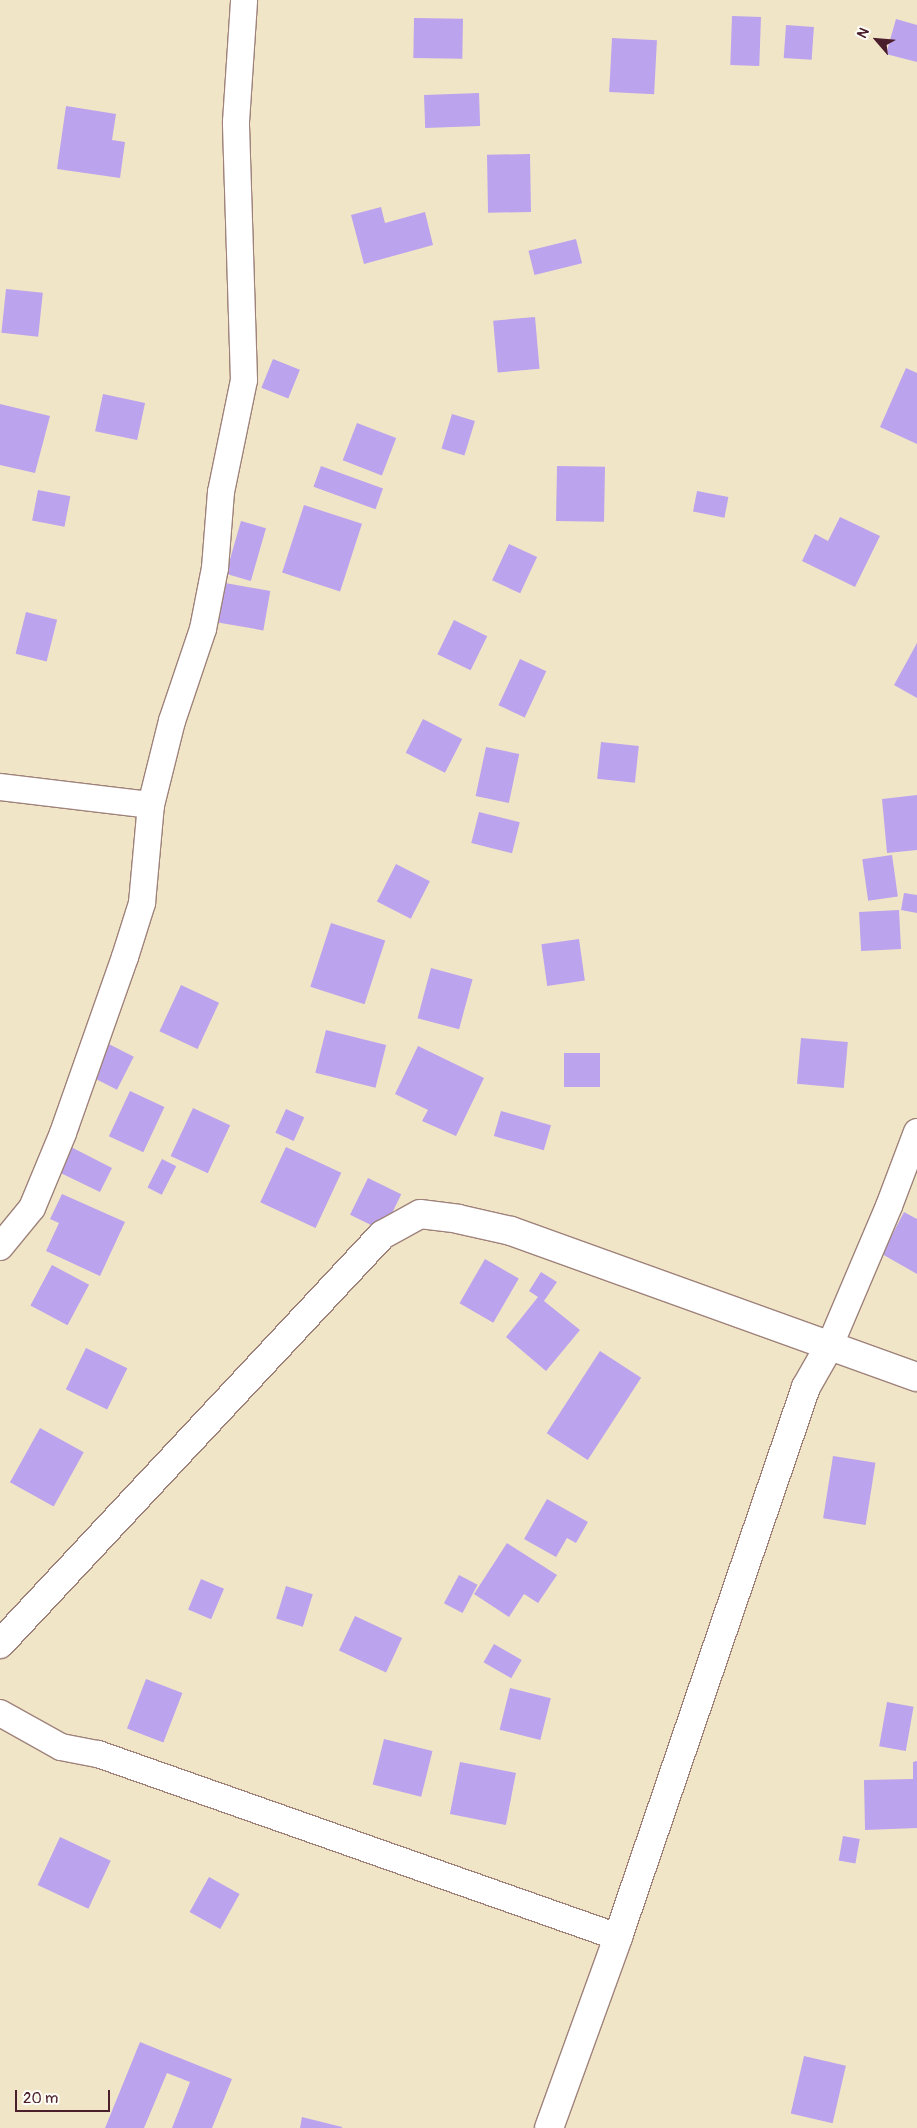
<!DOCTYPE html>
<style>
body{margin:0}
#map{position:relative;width:917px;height:2128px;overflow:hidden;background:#f1e5c8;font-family:Pangolin,sans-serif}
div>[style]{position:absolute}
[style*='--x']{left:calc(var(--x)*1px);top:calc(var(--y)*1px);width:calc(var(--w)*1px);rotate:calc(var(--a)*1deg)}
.building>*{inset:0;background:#bca3ed;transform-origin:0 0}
.roads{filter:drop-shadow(1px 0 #9e827a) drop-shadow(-1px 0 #9e827a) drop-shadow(0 1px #9e827a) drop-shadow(0 -1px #9e827a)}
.street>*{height:26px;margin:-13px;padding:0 13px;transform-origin:13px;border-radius:13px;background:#fff}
.secondary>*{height:28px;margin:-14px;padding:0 14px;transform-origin:14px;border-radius:14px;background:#fff}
span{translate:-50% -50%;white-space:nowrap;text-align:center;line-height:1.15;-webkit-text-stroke:4px #fdfcf7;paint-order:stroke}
.north{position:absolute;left:852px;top:15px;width:50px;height:50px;-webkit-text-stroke:4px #fdfcf7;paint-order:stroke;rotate:297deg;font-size:14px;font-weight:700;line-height:20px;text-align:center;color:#4a1f2b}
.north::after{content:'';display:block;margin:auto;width:18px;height:22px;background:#4a1f2b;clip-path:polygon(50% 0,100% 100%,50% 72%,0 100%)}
.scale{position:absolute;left:15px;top:2090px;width:95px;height:22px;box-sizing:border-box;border:2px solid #4a1f2b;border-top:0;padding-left:6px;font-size:15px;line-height:18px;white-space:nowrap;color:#4a1f2b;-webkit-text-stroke:4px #fdfcf7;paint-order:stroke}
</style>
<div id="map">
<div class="building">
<div style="left:732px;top:16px;width:29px;height:49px;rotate:2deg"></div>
<div style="left:414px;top:18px;width:49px;height:40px;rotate:1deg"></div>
<div style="clip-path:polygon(896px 19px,917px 25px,917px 62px,886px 54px)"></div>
<div style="left:786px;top:25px;width:28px;height:33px;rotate:4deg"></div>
<div style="left:612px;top:38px;width:45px;height:54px;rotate:3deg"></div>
<div style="left:479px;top:93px;width:33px;height:55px;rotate:88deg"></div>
<div style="clip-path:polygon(66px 106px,116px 114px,112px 140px,125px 142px,120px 178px,57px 169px)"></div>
<div style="left:530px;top:154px;width:58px;height:43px;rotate:89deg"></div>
<div style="clip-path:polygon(381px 207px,385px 223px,425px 212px,433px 245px,364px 264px,351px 215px)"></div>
<div style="left:576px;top:239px;width:25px;height:49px;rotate:76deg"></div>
<div style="left:6px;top:289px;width:37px;height:44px;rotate:6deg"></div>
<div style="left:535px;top:317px;width:52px;height:42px;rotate:85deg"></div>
<div style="left:273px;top:359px;width:29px;height:31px;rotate:22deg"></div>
<div style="clip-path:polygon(906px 368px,917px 373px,917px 444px,880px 427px)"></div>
<div style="left:103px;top:394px;width:43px;height:38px;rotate:12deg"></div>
<div style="clip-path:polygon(0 404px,50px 416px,35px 473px,0 465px)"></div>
<div style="left:452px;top:414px;width:24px;height:36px;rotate:17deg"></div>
<div style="left:357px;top:423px;width:42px;height:40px;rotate:21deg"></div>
<div style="left:321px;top:466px;width:66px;height:22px;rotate:20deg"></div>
<div style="left:557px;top:466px;width:48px;height:55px;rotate:1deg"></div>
<div style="left:38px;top:490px;width:33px;height:31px;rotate:11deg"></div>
<div style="left:697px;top:491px;width:32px;height:21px;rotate:11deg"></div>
<div style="left:304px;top:505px;width:61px;height:71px;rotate:18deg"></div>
<div style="clip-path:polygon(840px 517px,880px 536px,855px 587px,802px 561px,815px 534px,828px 541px)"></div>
<div style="left:241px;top:521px;width:26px;height:55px;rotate:16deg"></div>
<div style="left:509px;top:544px;width:31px;height:40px;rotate:25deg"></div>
<div style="left:225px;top:583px;width:46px;height:40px;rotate:10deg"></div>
<div style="left:26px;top:612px;width:32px;height:43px;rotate:14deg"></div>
<div style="left:454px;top:620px;width:37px;height:38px;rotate:26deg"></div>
<div style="clip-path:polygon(917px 643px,917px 698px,894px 685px)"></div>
<div style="left:520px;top:659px;width:29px;height:51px;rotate:25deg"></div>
<div style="left:423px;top:719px;width:44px;height:38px;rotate:27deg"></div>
<div style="left:601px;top:742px;width:38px;height:37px;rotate:6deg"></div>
<div style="left:486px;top:747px;width:34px;height:50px;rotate:12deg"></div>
<div style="clip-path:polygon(917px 795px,917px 850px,887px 853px,882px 799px)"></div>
<div style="left:479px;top:812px;width:42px;height:32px;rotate:14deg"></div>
<div style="left:892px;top:855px;width:42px;height:30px;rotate:82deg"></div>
<div style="left:396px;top:864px;width:38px;height:42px;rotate:27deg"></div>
<div style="clip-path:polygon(904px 893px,917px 895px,917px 913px,901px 910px)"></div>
<div style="left:899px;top:910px;width:39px;height:40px;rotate:87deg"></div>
<div style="left:331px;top:923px;width:57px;height:67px;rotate:18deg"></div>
<div style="left:579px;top:939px;width:42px;height:38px;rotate:82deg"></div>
<div style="left:431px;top:968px;width:43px;height:52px;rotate:15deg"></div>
<div style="left:181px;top:985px;width:42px;height:51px;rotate:25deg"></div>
<div style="left:326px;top:1030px;width:62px;height:44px;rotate:14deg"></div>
<div style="left:801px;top:1038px;width:47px;height:46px;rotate:5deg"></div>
<div style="left:99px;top:1039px;width:39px;height:37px;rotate:27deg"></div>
<div style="clip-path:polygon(418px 1046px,484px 1078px,456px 1136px,422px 1121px,428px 1110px,395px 1094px)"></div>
<div style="left:564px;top:1053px;width:36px;height:34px"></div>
<div style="left:130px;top:1091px;width:38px;height:50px;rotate:25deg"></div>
<div style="left:193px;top:1108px;width:41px;height:53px;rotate:25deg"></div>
<div style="left:286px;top:1109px;width:20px;height:26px;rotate:24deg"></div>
<div style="left:501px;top:1111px;width:52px;height:26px;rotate:16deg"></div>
<div style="clip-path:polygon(67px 1123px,80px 1129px,71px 1147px,112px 1168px,100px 1192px,46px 1166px)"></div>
<div style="left:286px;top:1147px;width:61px;height:61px;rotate:25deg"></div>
<div style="left:162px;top:1159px;width:16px;height:32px;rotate:27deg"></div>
<div style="left:368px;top:1178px;width:37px;height:41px;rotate:26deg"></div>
<div style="clip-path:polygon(62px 1194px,125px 1222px,100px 1276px,46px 1251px,59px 1223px,50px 1219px)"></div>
<div style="clip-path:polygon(904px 1212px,917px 1219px,917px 1274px,882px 1254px)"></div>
<div style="left:485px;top:1259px;width:39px;height:51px;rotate:30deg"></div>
<div style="left:52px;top:1265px;width:42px;height:46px;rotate:28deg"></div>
<div style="clip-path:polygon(541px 1272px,557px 1282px,544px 1301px,580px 1330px,546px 1371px,506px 1337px,538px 1297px,529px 1291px)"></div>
<div style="left:86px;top:1348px;width:46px;height:46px;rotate:26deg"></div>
<div style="left:600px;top:1351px;width:49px;height:98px;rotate:33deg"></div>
<div style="left:40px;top:1428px;width:50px;height:62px;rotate:29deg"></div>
<div style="left:833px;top:1456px;width:43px;height:63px;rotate:9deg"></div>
<div style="clip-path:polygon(547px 1499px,588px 1522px,576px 1543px,567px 1538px,556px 1557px,524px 1539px)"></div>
<div style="clip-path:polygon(507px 1543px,557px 1575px,538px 1603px,524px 1594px,509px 1617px,474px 1594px)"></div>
<div style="left:459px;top:1575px;width:21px;height:32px;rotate:28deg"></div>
<div style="left:201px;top:1579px;width:25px;height:33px;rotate:23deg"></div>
<div style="left:286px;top:1586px;width:28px;height:34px;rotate:17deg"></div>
<div style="left:355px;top:1616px;width:52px;height:38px;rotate:25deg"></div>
<div style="left:494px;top:1644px;width:32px;height:21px;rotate:30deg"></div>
<div style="left:146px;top:1679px;width:39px;height:53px;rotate:21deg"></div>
<div style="left:510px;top:1688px;width:42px;height:43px;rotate:14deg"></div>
<div style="left:887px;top:1702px;width:27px;height:45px;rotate:10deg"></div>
<div style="left:384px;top:1739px;width:50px;height:47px;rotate:14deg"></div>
<div style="clip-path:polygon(917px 1761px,917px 1828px,865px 1830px,864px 1780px,913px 1779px,913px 1762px)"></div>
<div style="left:460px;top:1762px;width:57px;height:53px;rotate:11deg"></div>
<div style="left:843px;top:1836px;width:17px;height:25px;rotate:10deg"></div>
<div style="left:60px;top:1837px;width:56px;height:53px;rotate:25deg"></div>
<div style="left:209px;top:1877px;width:35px;height:40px;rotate:29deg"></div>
<div style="clip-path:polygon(140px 2042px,232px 2079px,212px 2128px,172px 2128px,190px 2082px,167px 2073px,144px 2128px,105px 2128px)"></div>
<div style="left:804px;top:2056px;width:43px;height:59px;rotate:13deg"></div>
<div style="clip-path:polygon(302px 2117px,342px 2127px,342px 2128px,300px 2128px)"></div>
</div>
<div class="roads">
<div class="street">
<div style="--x:0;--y:787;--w:152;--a:6.8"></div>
<div style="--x:0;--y:1247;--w:50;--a:-50.6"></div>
<div style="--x:32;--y:1208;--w:81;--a:-67.5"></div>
<div style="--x:63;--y:1133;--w:187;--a:-70.6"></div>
<div style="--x:125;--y:957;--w:57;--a:-72.5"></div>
<div style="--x:142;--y:903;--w:98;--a:-84.8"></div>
<div style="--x:151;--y:805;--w:87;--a:-76"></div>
<div style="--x:172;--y:721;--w:97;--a:-71.4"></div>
<div style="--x:203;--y:629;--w:62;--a:-78.9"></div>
<div style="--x:215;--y:568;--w:76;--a:-85.5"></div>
<div style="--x:221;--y:492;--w:114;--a:-78.4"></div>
<div style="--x:244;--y:380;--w:258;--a:-91.8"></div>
<div style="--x:236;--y:122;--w:122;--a:-86.2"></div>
<div style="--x:830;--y:1345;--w:151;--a:-67"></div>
<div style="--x:889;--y:1206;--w:79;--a:-69.3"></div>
<div style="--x:0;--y:1713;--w:70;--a:29.1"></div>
<div style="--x:61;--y:1747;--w:38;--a:11"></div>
<div style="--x:98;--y:1754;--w:551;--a:19.39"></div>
</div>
<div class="secondary">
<div style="--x:0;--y:1644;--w:560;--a:-46.95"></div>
<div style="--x:382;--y:1235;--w:43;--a:-28.9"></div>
<div style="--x:420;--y:1214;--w:38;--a:7"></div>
<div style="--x:458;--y:1219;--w:54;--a:12.8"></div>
<div style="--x:511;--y:1231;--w:431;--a:19.8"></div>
<div style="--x:549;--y:2128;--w:203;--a:-70.1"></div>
<div style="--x:618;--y:1937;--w:581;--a:-71.13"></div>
<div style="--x:806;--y:1387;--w:48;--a:-60.3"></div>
</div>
</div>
<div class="north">N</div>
<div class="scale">20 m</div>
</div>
